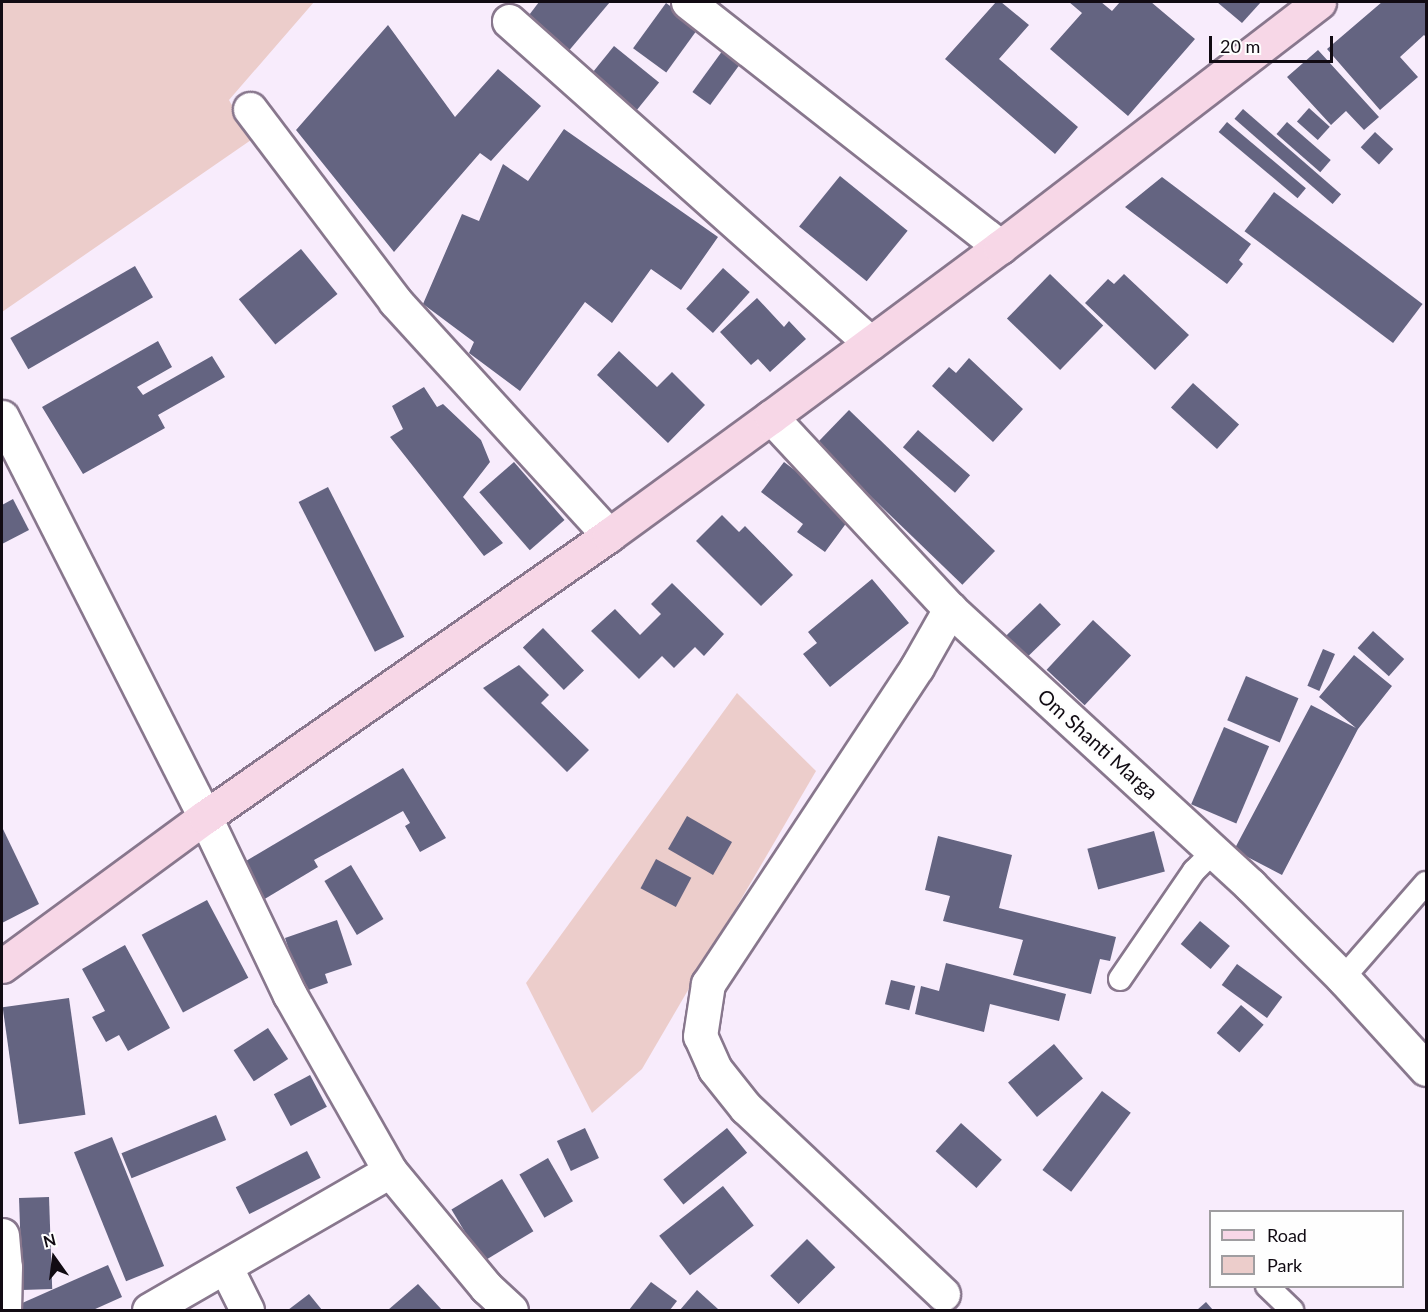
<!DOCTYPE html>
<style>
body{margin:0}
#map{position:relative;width:1428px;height:1312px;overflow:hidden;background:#f8ecfc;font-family:Lato,sans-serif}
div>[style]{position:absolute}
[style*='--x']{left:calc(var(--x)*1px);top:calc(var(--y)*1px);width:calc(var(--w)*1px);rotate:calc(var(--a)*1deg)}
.green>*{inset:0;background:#eccdcb}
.building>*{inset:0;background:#646481;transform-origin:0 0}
.roads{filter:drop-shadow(2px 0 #88778d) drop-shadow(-2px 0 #88778d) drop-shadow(0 2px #88778d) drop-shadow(0 -2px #88778d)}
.lane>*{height:22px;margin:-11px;padding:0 11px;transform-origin:11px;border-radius:11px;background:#fff}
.street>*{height:33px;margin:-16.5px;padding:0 16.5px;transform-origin:16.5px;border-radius:16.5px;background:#fff}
.secondary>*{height:33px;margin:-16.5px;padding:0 16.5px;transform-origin:16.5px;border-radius:16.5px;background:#f7d7e7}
span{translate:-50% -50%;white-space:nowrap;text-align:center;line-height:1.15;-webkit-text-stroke:5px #fefefe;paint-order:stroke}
.street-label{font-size:20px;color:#110b13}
.frame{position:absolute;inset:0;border:3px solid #110b13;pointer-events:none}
.legend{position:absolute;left:1209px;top:1210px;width:195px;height:78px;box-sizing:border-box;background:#fefefe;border:2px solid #9f9da0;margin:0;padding:8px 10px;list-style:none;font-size:18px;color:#110b13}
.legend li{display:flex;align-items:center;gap:12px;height:30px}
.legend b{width:30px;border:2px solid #9f9da0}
.north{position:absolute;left:24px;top:1228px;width:60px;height:60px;-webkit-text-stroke:4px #fefefe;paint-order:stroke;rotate:346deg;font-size:16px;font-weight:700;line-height:24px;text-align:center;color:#110b13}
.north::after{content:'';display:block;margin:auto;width:21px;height:27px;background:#110b13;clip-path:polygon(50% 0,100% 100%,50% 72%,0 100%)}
.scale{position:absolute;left:1209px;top:36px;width:124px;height:27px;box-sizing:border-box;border:3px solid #110b13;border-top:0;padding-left:8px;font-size:18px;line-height:21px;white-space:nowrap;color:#110b13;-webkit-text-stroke:4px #fefefe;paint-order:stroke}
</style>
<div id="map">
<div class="green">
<div style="clip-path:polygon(2px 2px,314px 2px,229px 100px,251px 140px,2px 312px)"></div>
<div style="clip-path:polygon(737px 693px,816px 771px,642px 1069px,592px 1113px,526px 983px)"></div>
</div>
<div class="building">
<div style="clip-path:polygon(539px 2px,610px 2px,561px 60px,523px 23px)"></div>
<div style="clip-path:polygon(996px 2px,1001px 2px,1029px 25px,999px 59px,1078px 127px,1055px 154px,945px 59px)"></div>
<div style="clip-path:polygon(1069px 2px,1101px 2px,1112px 11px,1120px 2px,1151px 2px,1195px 39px,1128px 116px,1050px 49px,1082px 13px)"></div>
<div style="clip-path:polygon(1217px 2px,1261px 2px,1242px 23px)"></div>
<div style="clip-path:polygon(1382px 2px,1426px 2px,1426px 37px,1424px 35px,1400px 57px,1418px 77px,1380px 110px,1327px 49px)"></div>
<div style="left:666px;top:3px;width:41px;height:56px;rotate:36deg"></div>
<div style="clip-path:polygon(388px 25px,455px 117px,498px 69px,541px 106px,491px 161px,480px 153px,394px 252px,296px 130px)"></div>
<div style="left:614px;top:46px;width:58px;height:43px;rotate:39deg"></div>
<div style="left:723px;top:50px;width:22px;height:52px;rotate:36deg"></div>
<div style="clip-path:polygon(1318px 50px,1379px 117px,1364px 130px,1346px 111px,1331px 125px,1287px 77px)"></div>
<div style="left:1309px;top:108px;width:28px;height:18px;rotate:42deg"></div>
<div style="left:1243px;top:109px;width:130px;height:13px;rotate:41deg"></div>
<div style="left:1227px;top:122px;width:103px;height:13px;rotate:40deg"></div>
<div style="left:1287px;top:122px;width:58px;height:16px;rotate:41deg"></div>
<div style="clip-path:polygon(564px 129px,718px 237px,681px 290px,651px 269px,612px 323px,585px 302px,520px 391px,469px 353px,474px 342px,423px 304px,462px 214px,479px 221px,503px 164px,528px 181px)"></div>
<div style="left:1375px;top:132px;width:25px;height:21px;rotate:43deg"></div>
<div style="left:840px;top:176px;width:87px;height:65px;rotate:39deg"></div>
<div style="clip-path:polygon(1162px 177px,1251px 244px,1239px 260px,1243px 264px,1227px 284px,1125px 207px)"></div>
<div style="left:1274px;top:192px;width:186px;height:49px;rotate:37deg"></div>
<div style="left:301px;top:249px;width:58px;height:80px;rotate:51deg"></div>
<div style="left:135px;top:266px;width:36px;height:144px;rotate:60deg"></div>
<div style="left:723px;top:268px;width:36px;height:55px;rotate:42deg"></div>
<div style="left:1050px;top:274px;width:74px;height:62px;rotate:44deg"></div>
<div style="clip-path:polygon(1124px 274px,1189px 335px,1155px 370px,1085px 303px,1108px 279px,1114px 284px)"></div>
<div style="clip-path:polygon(757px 298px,784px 327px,789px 321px,806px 339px,770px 372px,758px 359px,751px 365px,720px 332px)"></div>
<div style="clip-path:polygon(158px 341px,172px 367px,137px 387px,143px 395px,212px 356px,225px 377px,158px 415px,165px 428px,83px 474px,42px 407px)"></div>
<div style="clip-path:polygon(619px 351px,657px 387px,672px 372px,705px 405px,668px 443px,597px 375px)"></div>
<div style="clip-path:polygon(969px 358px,1023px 409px,993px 442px,932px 386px,949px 367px,956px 373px)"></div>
<div style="left:1193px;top:383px;width:62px;height:33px;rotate:42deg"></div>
<div style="clip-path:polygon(424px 387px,437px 407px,443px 404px,481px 440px,490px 462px,463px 497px,503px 543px,484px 556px,390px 437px,403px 429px,392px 406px)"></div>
<div style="left:849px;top:410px;width:203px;height:47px;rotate:44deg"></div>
<div style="left:918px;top:430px;width:69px;height:23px;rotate:41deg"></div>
<div style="left:514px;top:462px;width:77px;height:46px;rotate:49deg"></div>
<div style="clip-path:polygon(784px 462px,853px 514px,825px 552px,797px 532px,803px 524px,761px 492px)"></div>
<div style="left:328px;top:487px;width:168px;height:33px;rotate:63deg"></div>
<div style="clip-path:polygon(13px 499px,29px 530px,2px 544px,2px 505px)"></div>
<div style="clip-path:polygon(722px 515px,739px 532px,745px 526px,793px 575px,761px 606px,696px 541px)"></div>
<div style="clip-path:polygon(872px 579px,909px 623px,830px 687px,803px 654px,817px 643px,808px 632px)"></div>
<div style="clip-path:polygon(672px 583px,724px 634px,704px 656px,695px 647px,674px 668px,662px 656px,639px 679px,591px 631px,615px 609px,640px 635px,661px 614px,651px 604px)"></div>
<div style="left:1040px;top:603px;width:30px;height:53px;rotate:46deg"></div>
<div style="left:1093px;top:620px;width:52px;height:68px;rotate:43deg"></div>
<div style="left:543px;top:628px;width:59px;height:28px;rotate:46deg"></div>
<div style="left:1373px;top:631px;width:42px;height:23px;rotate:42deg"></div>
<div style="left:1323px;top:649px;width:13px;height:40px;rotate:23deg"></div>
<div style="clip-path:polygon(1354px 655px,1392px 686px,1358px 729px,1282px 875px,1234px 850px,1311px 705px,1356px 728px,1319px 697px)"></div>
<div style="clip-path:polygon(519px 665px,549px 695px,541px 703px,589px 750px,567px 772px,483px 688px)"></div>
<div style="left:1246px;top:676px;width:57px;height:48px;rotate:23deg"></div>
<div style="left:1224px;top:727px;width:49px;height:84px;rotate:23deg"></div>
<div style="clip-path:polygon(403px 768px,446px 838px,420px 852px,405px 826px,410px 823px,403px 811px,314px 860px,318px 867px,263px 900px,241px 864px)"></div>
<div style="left:687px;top:816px;width:52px;height:38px;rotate:30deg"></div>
<div style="clip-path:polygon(2px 827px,39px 904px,2px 923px)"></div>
<div style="left:1154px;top:831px;width:42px;height:69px;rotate:75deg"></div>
<div style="clip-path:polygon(938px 836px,1012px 855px,999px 908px,1116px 937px,1110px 961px,1100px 959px,1091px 994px,1013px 975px,1023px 940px,943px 921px,950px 896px,925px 890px)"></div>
<div style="left:656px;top:859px;width:40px;height:33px;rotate:28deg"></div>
<div style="left:351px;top:865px;width:63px;height:31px;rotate:59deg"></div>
<div style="left:207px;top:900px;width:88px;height:74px;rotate:62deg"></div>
<div style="clip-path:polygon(337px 920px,352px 965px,325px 974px,328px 983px,303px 992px,285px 938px)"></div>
<div style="left:1200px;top:921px;width:39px;height:30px;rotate:40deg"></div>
<div style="clip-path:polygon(125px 945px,170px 1028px,128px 1051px,119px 1035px,106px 1042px,92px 1017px,105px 1011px,82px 969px)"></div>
<div style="clip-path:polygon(946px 963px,1066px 994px,1059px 1021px,990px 1004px,984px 1032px,915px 1014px,921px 986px,939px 991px)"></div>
<div style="left:1237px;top:964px;width:56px;height:26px;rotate:36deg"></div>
<div style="left:891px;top:980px;width:25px;height:25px;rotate:14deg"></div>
<div style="left:69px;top:998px;width:118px;height:67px;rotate:82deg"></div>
<div style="left:1241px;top:1005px;width:30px;height:37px;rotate:41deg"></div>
<div style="left:268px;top:1028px;width:37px;height:41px;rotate:57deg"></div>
<div style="left:1054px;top:1044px;width:45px;height:60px;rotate:50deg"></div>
<div style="left:310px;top:1075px;width:36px;height:41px;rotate:62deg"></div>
<div style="left:1102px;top:1091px;width:36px;height:99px;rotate:37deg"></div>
<div style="left:216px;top:1115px;width:27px;height:102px;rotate:68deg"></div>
<div style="left:961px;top:1123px;width:55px;height:38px;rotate:42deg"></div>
<div style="left:585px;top:1128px;width:33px;height:31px;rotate:65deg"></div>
<div style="left:727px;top:1128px;width:32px;height:82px;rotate:51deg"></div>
<div style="left:112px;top:1137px;width:139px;height:41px;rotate:68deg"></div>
<div style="left:307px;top:1151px;width:30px;height:80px;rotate:63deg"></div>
<div style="left:548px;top:1158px;width:50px;height:33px;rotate:60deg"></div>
<div style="left:502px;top:1179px;width:61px;height:59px;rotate:59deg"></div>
<div style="left:723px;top:1186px;width:50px;height:81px;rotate:52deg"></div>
<div style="left:49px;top:1197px;width:92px;height:30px;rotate:88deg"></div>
<div style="left:807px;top:1239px;width:40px;height:52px;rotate:45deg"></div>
<div style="clip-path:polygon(108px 1265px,122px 1297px,93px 1310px,22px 1310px,20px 1304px)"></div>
<div style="clip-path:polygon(651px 1282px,677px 1301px,670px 1310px,629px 1310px)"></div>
<div style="clip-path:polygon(418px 1284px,442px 1310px,388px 1310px)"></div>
<div style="clip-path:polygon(697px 1290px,718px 1309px,716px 1310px,680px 1310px)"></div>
<div style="clip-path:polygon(309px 1294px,322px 1310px,288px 1310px)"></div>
<div style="clip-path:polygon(1206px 1302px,1213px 1310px,1197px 1310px)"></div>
</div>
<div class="roads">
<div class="lane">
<div style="--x:1343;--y:978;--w:126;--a:-48.9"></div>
<div style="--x:1120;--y:979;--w:131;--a:-55.6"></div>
<div style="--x:1194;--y:871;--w:28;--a:-45"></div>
<div style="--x:1267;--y:1286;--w:35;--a:44"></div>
</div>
<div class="street">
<div style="--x:688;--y:2;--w:397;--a:38.1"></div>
<div style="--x:509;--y:21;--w:484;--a:41.7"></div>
<div style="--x:250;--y:109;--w:241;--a:52.9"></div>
<div style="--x:395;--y:301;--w:317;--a:47.6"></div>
<div style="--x:2;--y:417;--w:449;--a:63.1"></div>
<div style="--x:205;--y:817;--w:197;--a:64.5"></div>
<div style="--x:290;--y:995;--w:202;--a:60.4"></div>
<div style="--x:771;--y:417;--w:262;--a:47"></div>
<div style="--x:950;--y:609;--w:408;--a:42.6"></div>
<div style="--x:1250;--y:885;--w:132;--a:45"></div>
<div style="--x:1343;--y:978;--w:123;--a:47.6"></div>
<div style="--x:2;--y:1235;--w:32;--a:85"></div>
<div style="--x:5;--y:1267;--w:43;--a:91.3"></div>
<div style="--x:226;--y:1268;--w:47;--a:63.4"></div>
<div style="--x:943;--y:1294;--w:271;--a:-136.6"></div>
<div style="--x:746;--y:1108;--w:50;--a:-128.5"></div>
<div style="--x:715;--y:1069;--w:36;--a:-114"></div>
<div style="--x:700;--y:1036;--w:53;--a:-81.3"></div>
<div style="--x:708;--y:984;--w:380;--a:-56.6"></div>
<div style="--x:917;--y:667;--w:67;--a:-60.4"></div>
<div style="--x:149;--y:1310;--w:278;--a:-30"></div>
<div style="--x:390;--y:1171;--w:151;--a:50.4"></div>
<div style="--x:486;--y:1287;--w:34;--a:43"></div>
</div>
<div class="secondary">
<div style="--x:2;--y:966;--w:252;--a:-36.3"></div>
<div style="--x:205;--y:817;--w:493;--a:-34.9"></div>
<div style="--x:609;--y:535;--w:200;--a:-36.1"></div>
<div style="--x:771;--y:417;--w:285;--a:-36.6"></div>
<div style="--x:1000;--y:247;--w:402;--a:-37.5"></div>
</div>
</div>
<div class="street-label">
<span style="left:1098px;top:744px;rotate:42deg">Om Shanti Marga</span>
</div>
<div class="frame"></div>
<ul class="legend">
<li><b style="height:8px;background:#f7d7e7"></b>Road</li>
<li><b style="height:16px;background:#eccdcb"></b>Park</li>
</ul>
<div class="north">N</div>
<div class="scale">20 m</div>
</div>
